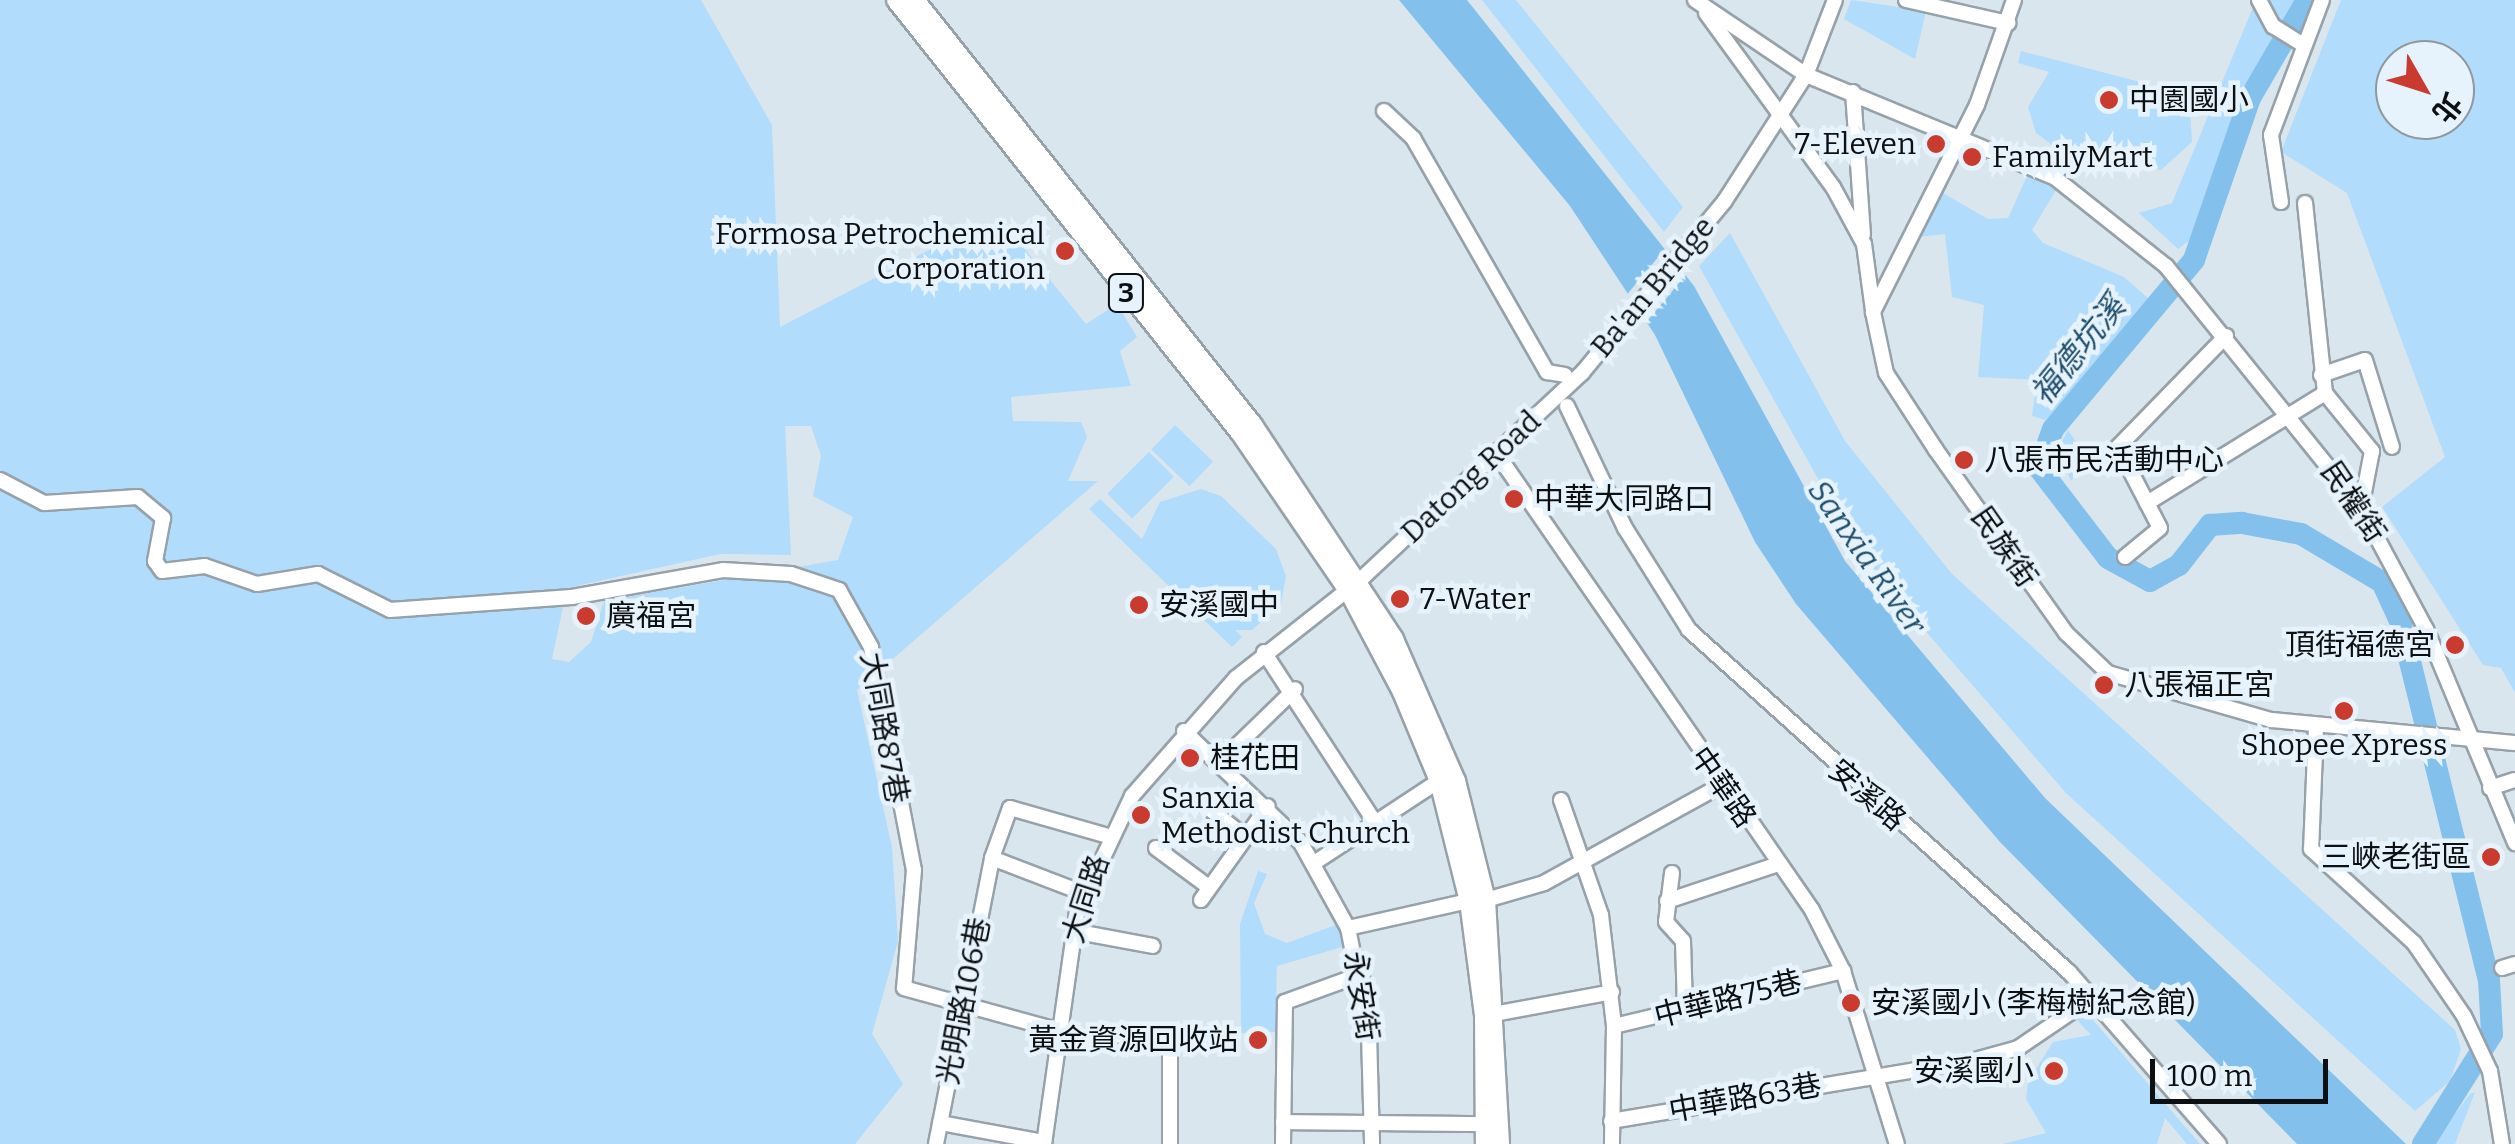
<!DOCTYPE html>
<meta charset="utf-8">
<style>
body{margin:0}
#map{position:relative;width:2515px;height:1144px;overflow:hidden;background:#dae6ee;font-family:Bitter,"Noto Sans TC",serif}
div>[style]{position:absolute}
[style*='--x']{left:calc(var(--x)*1px);top:calc(var(--y)*1px);width:calc(var(--w)*1px);rotate:calc(var(--a)*1deg)}
.green>*{inset:0;background:#b1dcfb;transform-origin:0 0}
.water>*{inset:0;background:#83c1ec}
.pier>*{inset:0;background:#dae6ee}
.river>*{height:22px;margin:-11px;padding:0 11px;transform-origin:11px;border-radius:11px;background:#83c1ec}
.roads{filter:drop-shadow(2px 0 #96a1a9) drop-shadow(-2px 0 #96a1a9) drop-shadow(0 2px #96a1a9) drop-shadow(0 -2px #96a1a9)}
.minor>*{height:14px;margin:-7px;padding:0 7px;transform-origin:7px;border-radius:7px;background:#fff}
.major>*{height:18px;margin:-9px;padding:0 9px;transform-origin:9px;border-radius:9px;background:#fff}
.dots>*{width:28px;height:28px;translate:-50% -50%;box-sizing:border-box;border:5px solid #e7f3fc;border-radius:50%}
span{translate:-50% -50%;white-space:nowrap;text-align:center;line-height:1.15;-webkit-text-stroke:9px #e7f3fc;paint-order:stroke}
.shield-label span{padding:2px 8px;background:#e7f3fc;border:2px solid;border-radius:8px;-webkit-text-stroke-width:0}
.shield-label{font-size:28px;color:#0c1013;font-weight:700}
.poi-label{font-size:30px;color:#0c1013}
.left{translate:0 -50%;text-align:left}
.right{translate:-100% -50%;text-align:right}
.street-label{font-size:30px;color:#0c1013}
.water-label{font-size:32px;color:#1f4e6c;font-style:italic}
.north{position:absolute;left:2375px;top:40px;width:100px;height:100px;box-sizing:border-box;background:#e7f3fc;border:2px solid #8f989f;border-radius:50%;rotate:129deg;font-size:28px;font-weight:700;line-height:40px;text-align:center;color:#0c1013}
.north::after{content:'';display:block;margin:auto;width:35px;height:45px;background:#c83b2e;clip-path:polygon(50% 0,100% 100%,50% 72%,0 100%)}
.scale{position:absolute;left:2150px;top:1059px;width:178px;height:45px;box-sizing:border-box;border:5px solid #0c1013;border-top:0;padding-left:12px;font-size:30px;line-height:35px;white-space:nowrap;color:#0c1013;-webkit-text-stroke:8px #e7f3fc;paint-order:stroke}
</style>
<div id="map">
<div class="green">
<div style="clip-path:polygon(evenodd,0 0,701px 0,772px 125px,780px 327px,962px 233px,1015px 237px,1086px 324px,1117px 304px,1137px 337px,1120px 351px,1131px 386px,1011px 397px,1013px 421px,1081px 422px,1087px 437px,1068px 481px,1098px 481px,857px 690px,892px 847px,898px 941px,872px 1034px,903px 1084px,855px 1144px,0 1144px,0 0,785px 426px,811px 426px,821px 456px,813px 496px,853px 517px,838px 560px,604px 601px,591px 642px,569px 662px,552px 659px,567px 588px,720px 554px,791px 555px,785px 426px)"></div>
<div style="clip-path:polygon(1482px 0,1516px 0,1683px 207px,1664px 232px)"></div>
<div style="clip-path:polygon(1851px 0,1926px 11px,1915px 59px,1844px 19px)"></div>
<div style="clip-path:polygon(2256px 0,2295px 0,2243px 89px,2189px 241px,2178px 249px,2139px 213px,2172px 203px)"></div>
<div style="clip-path:polygon(evenodd,2341px 0,2515px 0,2515px 693px,2501px 668px,2483px 665px,2382px 507px,2445px 457px,2347px 193px,2281px 152px,2341px 0,2395px 60px,2455px 60px,2455px 120px,2395px 120px,2395px 60px)"></div>
<div style="clip-path:polygon(2021px 51px,2209px 100px,2206px 112px,2190px 109px,2192px 142px,2161px 170px,2055px 147px,2036px 133px,2028px 107px,2049px 72px,2018px 63px)"></div>
<div style="clip-path:polygon(2028px 174px,2056px 190px,2032px 230px,2043px 243px,2124px 277px,2149px 299px,2049px 421px,2032px 416px,2037px 380px,1978px 377px,1984px 305px,1952px 297px,1945px 234px,1918px 237px,1941px 192px,1988px 219px,2008px 218px)"></div>
<div style="clip-path:polygon(1730px 233px,1845px 441px,1952px 574px,2455px 1030px,2461px 1049px,2450px 1081px,2415px 1111px,2066px 793px,1863px 559px,1699px 266px)"></div>
<div style="left:1175px;top:425px;width:53px;height:34px;rotate:44deg"></div>
<div style="clip-path:polygon(2068px 430px,2087px 458px,2071px 481px,2058px 449px)"></div>
<div style="left:1149px;top:452px;width:35px;height:59px;rotate:45deg"></div>
<div style="clip-path:polygon(1201px 489px,1221px 496px,1276px 549px,1286px 576px,1281px 604px,1252px 630px,1235px 630px,1242px 637px,1232px 647px,1089px 509px,1100px 499px,1142px 539px,1160px 502px)"></div>
<div style="clip-path:polygon(1258px 871px,1267px 874px,1254px 903px,1265px 934px,1287px 943px,1341px 923px,1349px 945px,1277px 966px,1275px 1032px,1241px 1033px,1240px 924px)"></div>
<div style="clip-path:polygon(2086px 1012px,2200px 1144px,2187px 1144px,2165px 1118px,2157px 1144px,2003px 1144px,2046px 1133px,2026px 1099px,2028px 1082px,2053px 1042px,2091px 1035px,2077px 1020px)"></div>
<div style="clip-path:polygon(2475px 1092px,2455px 1144px,2433px 1144px,2470px 1094px)"></div>
</div>
<div class="water">
<div style="clip-path:polygon(1399px 0,1467px 0,1694px 286px,1845px 561px,2045px 798px,2406px 1144px,2297px 1144px,2000px 842px,1796px 604px,1755px 542px,1655px 335px,1570px 206px)"></div>
</div>
<div class="pier">
<div style="clip-path:polygon(1670px 243px,1689px 271px,1643px 326px,1624px 298px)"></div>
</div>
<div class="river">
<div style="--x:2307;--y:0;--w:113;--a:120.2"></div>
<div style="--x:2250;--y:98;--w:171;--a:109.1"></div>
<div style="--x:2194;--y:260;--w:220;--a:129.8"></div>
<div style="--x:2053;--y:429;--w:41;--a:109.7"></div>
<div style="--x:2039;--y:468;--w:113;--a:52.5"></div>
<div style="--x:2108;--y:558;--w:48;--a:28.7"></div>
<div style="--x:2150;--y:581;--w:33;--a:-29"></div>
<div style="--x:2179;--y:565;--w:51;--a:-52.2"></div>
<div style="--x:2210;--y:525;--w:32;--a:-4"></div>
<div style="--x:2242;--y:523;--w:60;--a:10.6"></div>
<div style="--x:2301;--y:534;--w:94;--a:30.7"></div>
<div style="--x:2382;--y:582;--w:43;--a:65.2"></div>
<div style="--x:2400;--y:621;--w:370;--a:76.1"></div>
<div style="--x:2489;--y:980;--w:54;--a:86.8"></div>
<div style="--x:2492;--y:1034;--w:130;--a:122.1"></div>
</div>
<div class="roads">
<div class="minor">
<div style="--x:1695;--y:0;--w:134;--a:34"></div>
<div style="--x:1806;--y:75;--w:268;--a:22.4"></div>
<div style="--x:2054;--y:177;--w:143;--a:38.5"></div>
<div style="--x:2166;--y:266;--w:311;--a:51.1"></div>
<div style="--x:2361;--y:508;--w:137;--a:61.8"></div>
<div style="--x:2426;--y:629;--w:232;--a:67.4"></div>
<div style="--x:1906;--y:0;--w:105;--a:12.7"></div>
<div style="--x:2014;--y:0;--w:111;--a:109.4"></div>
<div style="--x:1977;--y:105;--w:232;--a:116.7"></div>
<div style="--x:1873;--y:312;--w:62;--a:78"></div>
<div style="--x:1886;--y:373;--w:92;--a:57"></div>
<div style="--x:1936;--y:450;--w:224;--a:54.6"></div>
<div style="--x:2066;--y:633;--w:58;--a:43.6"></div>
<div style="--x:2108;--y:673;--w:170;--a:16.1"></div>
<div style="--x:2271;--y:720;--w:245;--a:5.4"></div>
<div style="--x:2259;--y:0;--w:30;--a:62"></div>
<div style="--x:2273;--y:26;--w:31;--a:32"></div>
<div style="--x:1706;--y:13;--w:215;--a:53.9"></div>
<div style="--x:1833;--y:187;--w:65;--a:61.5"></div>
<div style="--x:1864;--y:244;--w:68;--a:82.3"></div>
<div style="--x:1853;--y:92;--w:143;--a:86"></div>
<div style="--x:1384;--y:111;--w:40;--a:43"></div>
<div style="--x:1413;--y:138;--w:270;--a:60.2"></div>
<div style="--x:1547;--y:372;--w:18;--a:9"></div>
<div style="--x:2281;--y:202;--w:68;--a:-98.5"></div>
<div style="--x:2271;--y:135;--w:144;--a:-69.3"></div>
<div style="--x:2321;--y:375;--w:46;--a:-18.8"></div>
<div style="--x:2365;--y:360;--w:91;--a:72.8"></div>
<div style="--x:2325;--y:393;--w:75;--a:51"></div>
<div style="--x:2372;--y:451;--w:58;--a:100.9"></div>
<div style="--x:1567;--y:406;--w:135;--a:64.6"></div>
<div style="--x:1625;--y:528;--w:120;--a:57.9"></div>
<div style="--x:1689;--y:630;--w:511;--a:41.99"></div>
<div style="--x:2069;--y:972;--w:228;--a:48.9"></div>
<div style="--x:1497;--y:454;--w:554;--a:55.36"></div>
<div style="--x:1812;--y:910;--w:68;--a:63.1"></div>
<div style="--x:1843;--y:971;--w:181;--a:72.7"></div>
<div style="--x:0;--y:480;--w:50;--a:27.6"></div>
<div style="--x:44;--y:503;--w:94;--a:-3.7"></div>
<div style="--x:138;--y:497;--w:33;--a:40"></div>
<div style="--x:163;--y:518;--w:44;--a:100.5"></div>
<div style="--x:155;--y:561;--w:12;--a:55"></div>
<div style="--x:162;--y:571;--w:43;--a:-6.6"></div>
<div style="--x:205;--y:566;--w:55;--a:19.1"></div>
<div style="--x:257;--y:584;--w:62;--a:-9.3"></div>
<div style="--x:318;--y:574;--w:80;--a:26.6"></div>
<div style="--x:390;--y:610;--w:182;--a:-4.1"></div>
<div style="--x:572;--y:597;--w:153;--a:-10.1"></div>
<div style="--x:723;--y:570;--w:68;--a:3.4"></div>
<div style="--x:791;--y:574;--w:51;--a:18.4"></div>
<div style="--x:839;--y:590;--w:65;--a:60.7"></div>
<div style="--x:871;--y:647;--w:227;--a:79.1"></div>
<div style="--x:914;--y:870;--w:118;--a:94.8"></div>
<div style="--x:904;--y:988;--w:158;--a:15.4"></div>
<div style="--x:2147;--y:503;--w:209;--a:-31.7"></div>
<div style="--x:2325;--y:393;--w:191;--a:-96"></div>
<div style="--x:2125;--y:557;--w:45;--a:-39.6"></div>
<div style="--x:2160;--y:528;--w:91;--a:-117.4"></div>
<div style="--x:2118;--y:447;--w:155;--a:-45.8"></div>
<div style="--x:1264;--y:652;--w:199;--a:56.9"></div>
<div style="--x:2316;--y:727;--w:122;--a:92.3"></div>
<div style="--x:2311;--y:849;--w:139;--a:42.4"></div>
<div style="--x:2414;--y:943;--w:88;--a:55.6"></div>
<div style="--x:2464;--y:1016;--w:61;--a:64.7"></div>
<div style="--x:2490;--y:1071;--w:74;--a:80.7"></div>
<div style="--x:1184;--y:731;--w:162;--a:43.7"></div>
<div style="--x:1301;--y:843;--w:97;--a:61.1"></div>
<div style="--x:1348;--y:928;--w:108;--a:78.8"></div>
<div style="--x:1369;--y:1034;--w:110;--a:88.4"></div>
<div style="--x:1221;--y:761;--w:103;--a:-44.2"></div>
<div style="--x:2490;--y:788;--w:26;--a:-18"></div>
<div style="--x:1196;--y:798;--w:61;--a:38.4"></div>
<div style="--x:1561;--y:800;--w:122;--a:70.8"></div>
<div style="--x:1601;--y:915;--w:112;--a:83.3"></div>
<div style="--x:1614;--y:1026;--w:118;--a:91"></div>
<div style="--x:1156;--y:848;--w:62;--a:36.5"></div>
<div style="--x:1314;--y:863;--w:149;--a:-33.3"></div>
<div style="--x:1672;--y:873;--w:49;--a:97"></div>
<div style="--x:1666;--y:922;--w:25;--a:48"></div>
<div style="--x:1683;--y:941;--w:68;--a:88.3"></div>
<div style="--x:1083;--y:893;--w:97;--a:-159"></div>
<div style="--x:992;--y:858;--w:53;--a:-70.2"></div>
<div style="--x:1010;--y:808;--w:102;--a:15.9"></div>
<div style="--x:1201;--y:900;--w:115;--a:-54.5"></div>
<div style="--x:1486;--y:900;--w:60;--a:-16.3"></div>
<div style="--x:1544;--y:883;--w:201;--a:-28.9"></div>
<div style="--x:1667;--y:901;--w:117;--a:-18.4"></div>
<div style="--x:1348;--y:928;--w:124;--a:-12.6"></div>
<div style="--x:1073;--y:931;--w:81;--a:10.6"></div>
<div style="--x:2502;--y:968;--w:14;--a:-17"></div>
<div style="--x:1499;--y:1013;--w:115;--a:-10.5"></div>
<div style="--x:1614;--y:1026;--w:236;--a:-13.5"></div>
<div style="--x:1092;--y:1034;--w:78;--a:2.9"></div>
<div style="--x:1170;--y:1038;--w:106;--a:90"></div>
<div style="--x:1611;--y:1121;--w:369;--a:-9.5"></div>
<div style="--x:1975;--y:1060;--w:45;--a:-15.6"></div>
<div style="--x:2018;--y:1048;--w:87;--a:-34.2"></div>
<div style="--x:1283;--y:1122;--w:202;--a:0.6"></div>
<div style="--x:940;--y:1123;--w:106;--a:10.4"></div>
<div style="--x:936;--y:1144;--w:291;--a:-78.9"></div>
<div style="--x:1044;--y:1144;--w:233;--a:-81.9"></div>
<div style="--x:1077;--y:913;--w:129;--a:-64.8"></div>
<div style="--x:1132;--y:796;--w:157;--a:-48.6"></div>
<div style="--x:1236;--y:678;--w:158;--a:-38.3"></div>
<div style="--x:1360;--y:580;--w:304;--a:-43"></div>
<div style="--x:1582;--y:373;--w:222;--a:-50.3"></div>
<div style="--x:1724;--y:202;--w:151;--a:-57.2"></div>
<div style="--x:1806;--y:75;--w:80;--a:-68.9"></div>
<div style="--x:1283;--y:1144;--w:142;--a:-89.2"></div>
<div style="--x:1285;--y:1002;--w:82;--a:-20"></div>
</div>
<div class="major">
<div style="--x:896;--y:0;--w:554;--a:51.52"></div>
<div style="--x:1241;--y:434;--w:189;--a:55.6"></div>
<div style="--x:1348;--y:590;--w:115;--a:62.1"></div>
<div style="--x:1402;--y:692;--w:96;--a:67.4"></div>
<div style="--x:1439;--y:781;--w:124;--a:76"></div>
<div style="--x:1469;--y:901;--w:115;--a:82.5"></div>
<div style="--x:1484;--y:1015;--w:129;--a:89.6"></div>
<div style="--x:915;--y:0;--w:543;--a:51.5"></div>
<div style="--x:1253;--y:425;--w:256;--a:56.6"></div>
<div style="--x:1394;--y:639;--w:155;--a:66.4"></div>
<div style="--x:1456;--y:781;--w:123;--a:75.9"></div>
<div style="--x:1486;--y:900;--w:244;--a:86.7"></div>
</div>
</div>
<div class="dots">
<div style="left:2109px;top:100px;background:#c83b2e"></div>
<div style="left:1936px;top:144px;background:#c83b2e"></div>
<div style="left:1972px;top:157px;background:#c83b2e"></div>
<div style="left:1065px;top:251px;background:#c83b2e"></div>
<div style="left:1964px;top:460px;background:#c83b2e"></div>
<div style="left:1514px;top:499px;background:#c83b2e"></div>
<div style="left:1400px;top:599px;background:#c83b2e"></div>
<div style="left:1139px;top:605px;background:#c83b2e"></div>
<div style="left:586px;top:616px;background:#c83b2e"></div>
<div style="left:2455px;top:645px;background:#c83b2e"></div>
<div style="left:2104px;top:685px;background:#c83b2e"></div>
<div style="left:2344px;top:711px;background:#c83b2e"></div>
<div style="left:1190px;top:758px;background:#c83b2e"></div>
<div style="left:1141px;top:815px;background:#c83b2e"></div>
<div style="left:2491px;top:857px;background:#c83b2e"></div>
<div style="left:1851px;top:1003px;background:#c83b2e"></div>
<div style="left:1258px;top:1040px;background:#c83b2e"></div>
<div style="left:2054px;top:1071px;background:#c83b2e"></div>
</div>
<div class="shield-label">
<span style="left:1126px;top:293px">3</span>
</div>
<div class="poi-label">
<span class="left" style="left:2129px;top:100px">中園國小</span>
<span class="right" style="left:1916px;top:144px">7-Eleven</span>
<span class="left" style="left:1992px;top:157px">FamilyMart</span>
<span class="right" style="left:1045px;top:251px">Formosa Petrochemical<br>Corporation</span>
<span class="left" style="left:1984px;top:460px">八張市民活動中心</span>
<span class="left" style="left:1534px;top:499px">中華大同路口</span>
<span class="left" style="left:1420px;top:599px">7-Water</span>
<span class="left" style="left:1159px;top:605px">安溪國中</span>
<span class="left" style="left:606px;top:616px">廣福宮</span>
<span class="right" style="left:2435px;top:645px">頂街福德宮</span>
<span class="left" style="left:2124px;top:685px">八張福正宮</span>
<span style="left:2344px;top:745px">Shopee Xpress</span>
<span class="left" style="left:1210px;top:758px">桂花田</span>
<span class="left" style="left:1161px;top:815px">Sanxia<br>Methodist Church</span>
<span class="right" style="left:2471px;top:857px">三峽老街區</span>
<span class="left" style="left:1871px;top:1003px">安溪國小 (李梅樹紀念館)</span>
<span class="right" style="left:1238px;top:1040px">黃金資源回收站</span>
<span class="right" style="left:2034px;top:1071px">安溪國小</span>
</div>
<div class="street-label">
<span style="left:1653px;top:287px;rotate:-50deg">Ba'an Bridge</span>
<span style="left:1471px;top:477px;rotate:-43deg">Datong Road</span>
<span style="left:2353px;top:502px;rotate:56deg">民權街</span>
<span style="left:2004px;top:547px;rotate:55deg">民族街</span>
<span style="left:884px;top:728px;rotate:80deg">大同路87巷</span>
<span style="left:1723px;top:787px;rotate:55deg">中華路</span>
<span style="left:1867px;top:795px;rotate:41deg">安溪路</span>
<span style="left:1086px;top:899px;rotate:-72deg">大同路</span>
<span style="left:1361px;top:996px;rotate:81deg">永安街</span>
<span style="left:1728px;top:999px;rotate:-14deg">中華路75巷</span>
<span style="left:964px;top:1001px;rotate:-79deg">光明路106巷</span>
<span style="left:1745px;top:1098px;rotate:-10deg">中華路63巷</span>
</div>
<div class="water-label">
<span style="left:2078px;top:350px;rotate:-51deg">福德坑溪</span>
<span style="left:1867px;top:557px;rotate:55deg">Sanxia River</span>
</div>
<div class="north">北</div>
<div class="scale">100 m</div>
</div>
